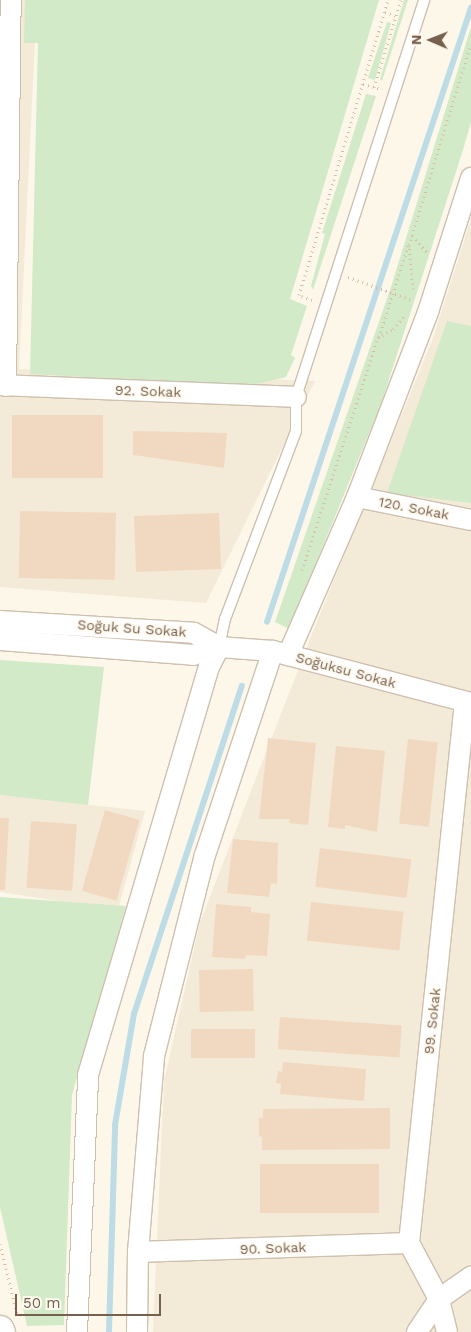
<!DOCTYPE html>
<meta charset="utf-8">
<style>
body{margin:0}
#map{position:relative;width:471px;height:1332px;overflow:hidden;background:#fcf7e9;font-family:"Work Sans",sans-serif}
div>[style]{position:absolute}
[style*='--x']{left:calc(var(--x)*1px);top:calc(var(--y)*1px);width:calc(var(--w)*1px);rotate:calc(var(--a)*1deg)}
.residential>*{inset:0;background:#f4ead8}
.green>*{inset:0;background:#d2eac7}
.stream>*{height:5.5px;margin:-2.75px;padding:0 2.75px;transform-origin:2.75px;border-radius:2.75px;background:#bddce6}
.building>*{inset:0;background:#f1d9c1;transform-origin:0 0}
.path>*{height:3px;margin-top:-1.5px;transform-origin:0;background:repeating-linear-gradient(90deg,#d7bda4 0 1px,transparent 0 5px)}
.roads{filter:drop-shadow(1px 0 #cec0af) drop-shadow(-1px 0 #cec0af) drop-shadow(0 1px #cec0af) drop-shadow(0 -1px #cec0af)}
.lane>*{height:10px;margin:-5px;padding:0 5px;transform-origin:5px;border-radius:5px;background:#fff}
.street>*{height:20px;margin:-10px;padding:0 10px;transform-origin:10px;border-radius:10px;background:#fff}
.secondary>*{height:28px;margin:-14px;padding:0 14px;transform-origin:14px;border-radius:14px;background:#fff}
span{translate:-50% -50%;white-space:nowrap;text-align:center;line-height:1.15;-webkit-text-stroke:4px #fffaf0;paint-order:stroke}
.street-label{font-size:14px;color:#77604d}
.north{position:absolute;left:406px;top:15px;width:50px;height:50px;-webkit-text-stroke:4px #fffaf0;paint-order:stroke;rotate:271deg;font-size:14px;font-weight:700;line-height:20px;text-align:center;color:#77604d}
.north::after{content:'';display:block;margin:auto;width:18px;height:22px;background:#77604d;clip-path:polygon(50% 0,100% 100%,50% 72%,0 100%)}
.scale{position:absolute;left:15px;top:1294px;width:146px;height:22px;box-sizing:border-box;border:2px solid #77604d;border-top:0;padding-left:6px;font-size:15px;line-height:18px;white-space:nowrap;color:#77604d;-webkit-text-stroke:4px #fffaf0;paint-order:stroke}
</style>
<div id="map">
<div class="residential">
<div style="clip-path:polygon(0 0,37px 0,19px 369px,315px 381px,206px 603px,0 587px)"></div>
<div style="clip-path:polygon(471px 219px,471px 1332px,153px 1332px,164px 1081px,200px 922px,316px 624px,433px 338px)"></div>
<div style="clip-path:polygon(0 795px,145px 811px,118px 910px,0 892px)"></div>
</div>
<div class="green">
<div style="clip-path:polygon(25px 0,379px 0,290px 299px,307px 306px,291px 355px,295px 358px,286px 377px,247px 386px,30px 374px,38px 43px,24px 43px)"></div>
<div style="clip-path:polygon(404px 0,408px 0,382px 81px,380px 79px)"></div>
<div style="clip-path:polygon(387px 22px,391px 23px,375px 80px,368px 78px)"></div>
<div style="clip-path:polygon(471px 27px,471px 122px,463px 150px,381px 404px,289px 629px,275px 622px,391px 287px)"></div>
<div style="clip-path:polygon(366px 94px,376px 96px,313px 290px,311px 286px,325px 234px,322px 233px)"></div>
<div style="clip-path:polygon(447px 321px,471px 326px,471px 503px,387px 493px)"></div>
<div style="clip-path:polygon(0 660px,104px 667px,88px 805px,0 795px)"></div>
<div style="clip-path:polygon(0 897px,126px 906px,72px 1095px,64px 1325px,27px 1326px,0 1207px)"></div>
</div>
<div class="stream">
<div style="--x:267;--y:622;--w:647;--a:-71.62"></div>
<div style="--x:109;--y:1332;--w:207;--a:-88.3"></div>
<div style="--x:115;--y:1125;--w:113;--a:-80.3"></div>
<div style="--x:134;--y:1014;--w:345;--a:-71.8"></div>
</div>
<div class="building">
<div style="left:12px;top:415px;width:91px;height:63px"></div>
<div style="clip-path:polygon(133px 431px,227px 433px,224px 468px,133px 455px)"></div>
<div style="left:20px;top:511px;width:96px;height:67px;rotate:1deg"></div>
<div style="left:219px;top:513px;width:56px;height:85px;rotate:88deg"></div>
<div style="clip-path:polygon(268px 738px,316px 743px,308px 825px,289px 823px,290px 819px,259px 819px)"></div>
<div style="left:408px;top:739px;width:30px;height:85px;rotate:6deg"></div>
<div style="clip-path:polygon(336px 746px,385px 751px,377px 832px,345px 825px,345px 829px,328px 827px)"></div>
<div style="left:105px;top:810px;width:36px;height:84px;rotate:16deg"></div>
<div style="clip-path:polygon(0 818px,9px 818px,5px 890px,0 890px)"></div>
<div style="left:31px;top:821px;width:46px;height:67px;rotate:4deg"></div>
<div style="clip-path:polygon(233px 839px,278px 843px,277px 884px,271px 883px,269px 897px,227px 893px)"></div>
<div style="left:320px;top:848px;width:92px;height:39px;rotate:7deg"></div>
<div style="left:311px;top:902px;width:93px;height:39px;rotate:6deg"></div>
<div style="clip-path:polygon(216px 904px,251px 907px,251px 912px,270px 914px,267px 956px,246px 955px,245px 959px,212px 957px)"></div>
<div style="left:253px;top:969px;width:42px;height:54px;rotate:89deg"></div>
<div style="left:280px;top:1017px;width:122px;height:32px;rotate:4deg"></div>
<div style="left:191px;top:1029px;width:64px;height:29px"></div>
<div style="clip-path:polygon(283px 1062px,366px 1069px,364px 1101px,280px 1094px,281px 1084px,276px 1083px,278px 1071px,282px 1072px)"></div>
<div style="clip-path:polygon(390px 1108px,390px 1149px,262px 1150px,262px 1137px,259px 1136px,259px 1118px,263px 1118px,263px 1109px)"></div>
<div style="left:260px;top:1164px;width:119px;height:49px"></div>
</div>
<div class="path">
<div style="--x:385;--y:12;--w:12;--a:20"></div>
<div style="--x:363;--y:84;--w:20;--a:15"></div>
<div style="--x:374;--y:87;--w:91;--a:-72.8"></div>
<div style="--x:412;--y:236;--w:23;--a:47"></div>
<div style="--x:348;--y:277;--w:68;--a:19.8"></div>
<div style="--x:413;--y:289;--w:44;--a:-95.2"></div>
<div style="--x:409;--y:245;--w:210;--a:-72.9"></div>
<div style="--x:312;--y:300;--w:14;--a:-159"></div>
<div style="--x:299;--y:295;--w:308;--a:-73.2"></div>
<div style="--x:379;--y:337;--w:96;--a:-72.3"></div>
<div style="--x:302;--y:570;--w:244;--a:-71.9"></div>
<div style="--x:378;--y:338;--w:17;--a:-31"></div>
<div style="--x:393;--y:329;--w:17;--a:-50"></div>
<div style="--x:0;--y:1244;--w:72;--a:76.3"></div>
</div>
<div class="roads">
<div class="lane">
<div style="--x:219;--y:647;--w:29;--a:-78"></div>
<div style="--x:225;--y:619;--w:201;--a:-69.3"></div>
<div style="--x:296;--y:431;--w:34;--a:-90"></div>
<div style="--x:296;--y:397;--w:417;--a:-72.1"></div>
</div>
<div class="street">
<div style="--x:0;--y:385;--w:296;--a:2.3"></div>
<div style="--x:6;--y:386;--w:386;--a:-89.3"></div>
<div style="--x:357;--y:497;--w:116;--a:11.4"></div>
<div style="--x:0;--y:621;--w:194;--a:3.5"></div>
<div style="--x:194;--y:633;--w:29;--a:29"></div>
<div style="--x:0;--y:640;--w:194;--a:4.4"></div>
<div style="--x:193;--y:655;--w:27;--a:-17"></div>
<div style="--x:219;--y:647;--w:54;--a:4.2"></div>
<div style="--x:273;--y:651;--w:205;--a:14.7"></div>
<div style="--x:288;--y:655;--w:172;--a:-66.4"></div>
<div style="--x:357;--y:497;--w:198;--a:-69"></div>
<div style="--x:428;--y:312;--w:141;--a:-72.2"></div>
<div style="--x:138;--y:1252;--w:271;--a:-1.9"></div>
<div style="--x:77;--y:1332;--w:257;--a:-87.5"></div>
<div style="--x:88;--y:1075;--w:426;--a:-73.5"></div>
<div style="--x:209;--y:667;--w:22;--a:-63"></div>
<div style="--x:137;--y:1332;--w:80;--a:-89.3"></div>
<div style="--x:138;--y:1252;--w:197;--a:-85.3"></div>
<div style="--x:154;--y:1056;--w:207;--a:-75.8"></div>
<div style="--x:205;--y:855;--w:215;--a:-71.6"></div>
<div style="--x:417;--y:1332;--w:40;--a:-56"></div>
<div style="--x:439;--y:1299;--w:39;--a:-35"></div>
<div style="--x:447;--y:1332;--w:34;--a:-104"></div>
<div style="--x:439;--y:1299;--w:64;--a:-118.2"></div>
<div style="--x:409;--y:1243;--w:544;--a:-84.09"></div>
</div>
<div class="secondary">
<div style="--x:0;--y:1330;--w:2;--a:63"></div>
</div>
</div>
<div class="street-label">
<span style="left:148px;top:391px;rotate:2deg">92. Sokak</span>
<span style="left:414px;top:508px;rotate:11deg">120. Sokak</span>
<span style="left:132px;top:628px;rotate:4deg">Soğuk Su Sokak</span>
<span style="left:346px;top:670px;rotate:15deg">Soğuksu Sokak</span>
<span style="left:432px;top:1021px;rotate:-84deg">99. Sokak</span>
<span style="left:273px;top:1248px;rotate:-2deg">90. Sokak</span>
</div>
<div class="north">N</div>
<div class="scale">50 m</div>
</div>
